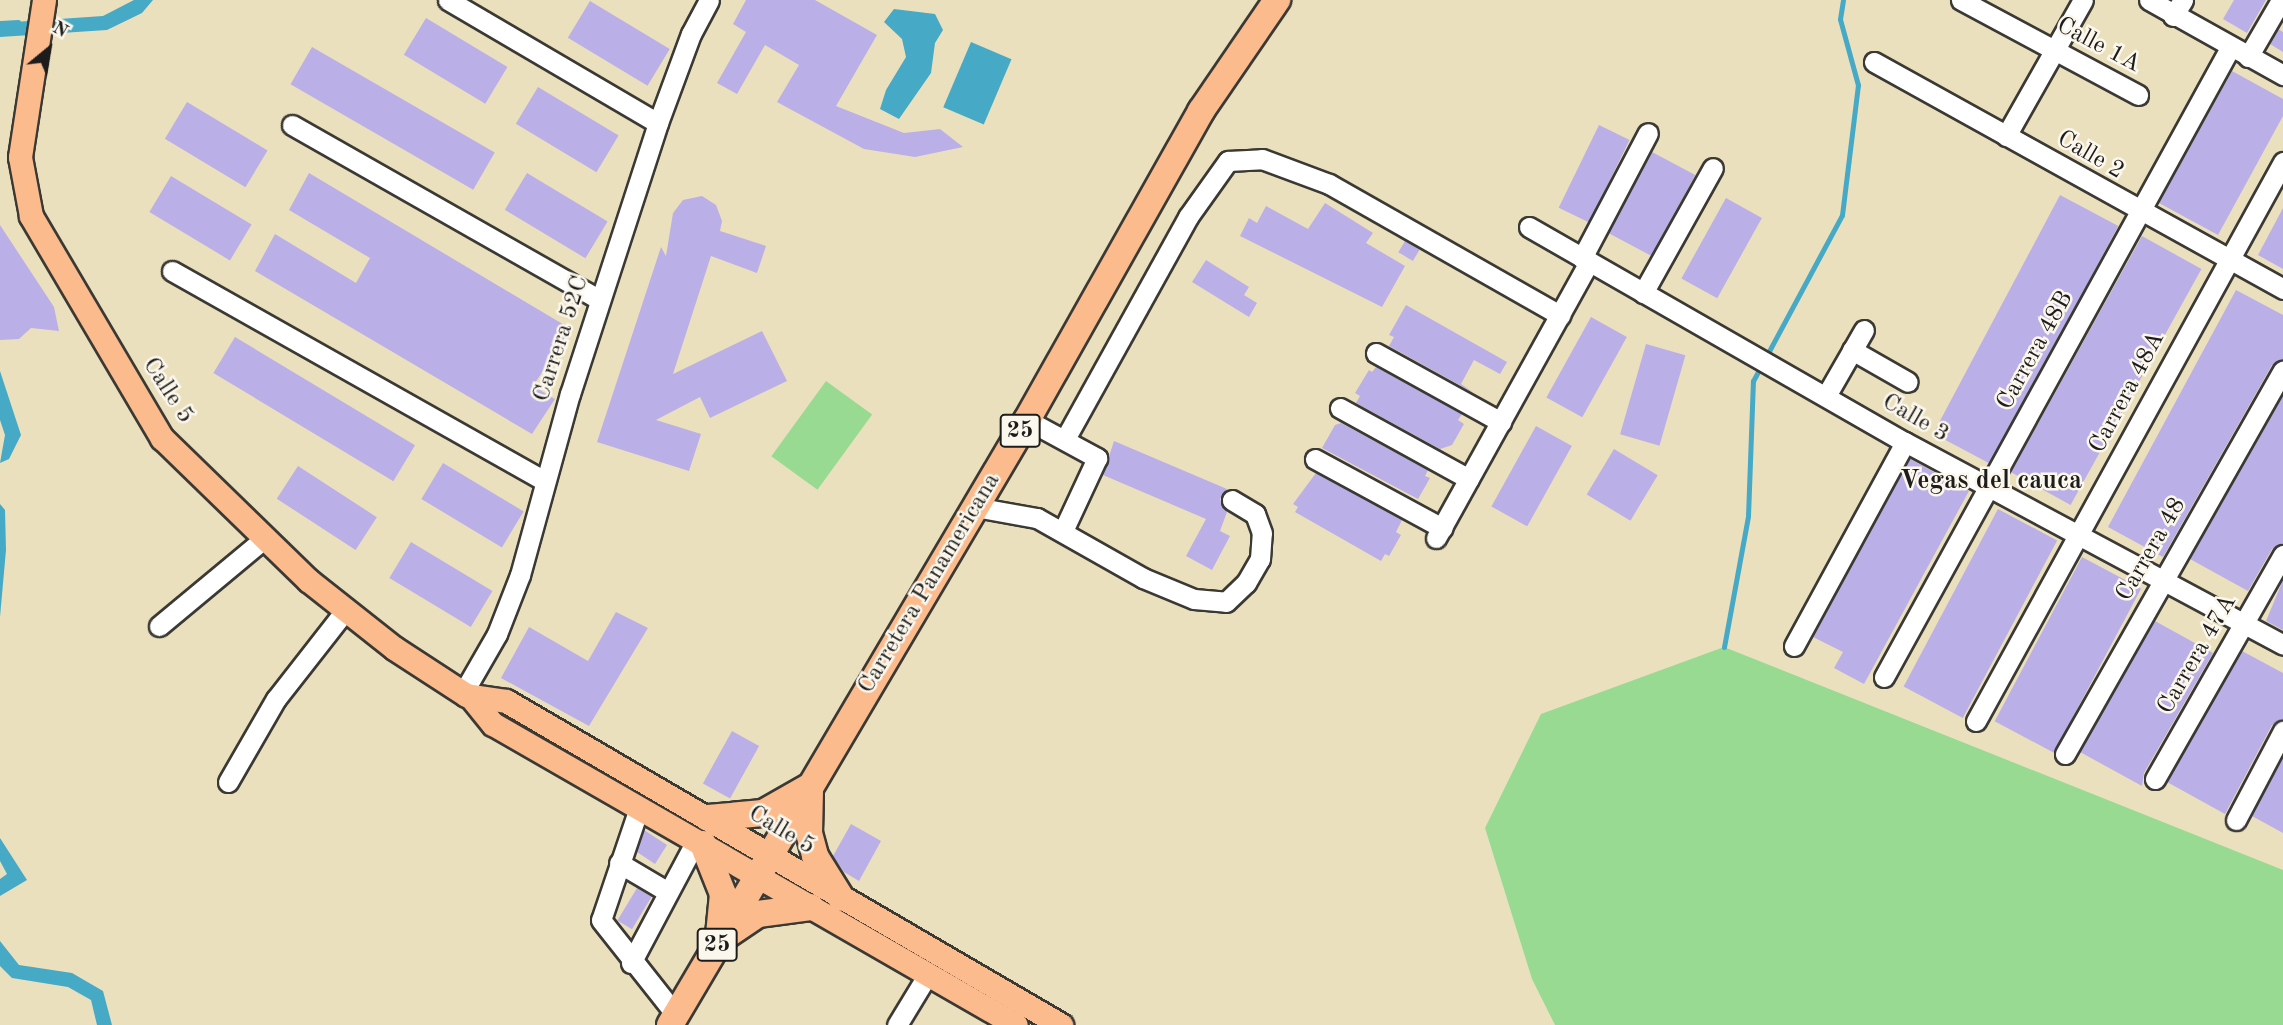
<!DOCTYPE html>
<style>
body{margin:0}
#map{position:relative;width:2283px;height:1025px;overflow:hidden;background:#ebe0bd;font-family:"Old Standard TT",serif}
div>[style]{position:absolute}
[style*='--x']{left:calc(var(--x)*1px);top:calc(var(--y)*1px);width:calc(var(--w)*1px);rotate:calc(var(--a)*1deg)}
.green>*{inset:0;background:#98da91;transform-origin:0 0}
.water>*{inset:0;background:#46a9c6;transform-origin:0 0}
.stream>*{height:5px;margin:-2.5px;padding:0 2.5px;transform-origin:2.5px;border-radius:2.5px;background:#46a9c6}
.building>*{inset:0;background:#bbafe7;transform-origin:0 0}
.roads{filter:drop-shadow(2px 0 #3b3934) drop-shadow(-2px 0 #3b3934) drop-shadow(0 2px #3b3934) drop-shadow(0 -2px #3b3934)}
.minor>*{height:19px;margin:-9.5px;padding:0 9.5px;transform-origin:9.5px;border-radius:9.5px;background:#fff}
.major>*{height:23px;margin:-11.5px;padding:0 11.5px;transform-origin:11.5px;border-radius:11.5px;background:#fbbb8d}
.highway>*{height:26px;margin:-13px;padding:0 13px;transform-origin:13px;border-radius:13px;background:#fbbb8d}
span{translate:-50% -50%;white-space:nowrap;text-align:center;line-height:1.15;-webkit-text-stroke:5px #fbf7ec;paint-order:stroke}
.shield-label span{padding:2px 5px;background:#fbf7ec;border:2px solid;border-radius:5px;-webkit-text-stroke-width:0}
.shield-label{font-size:23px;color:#1c1c1c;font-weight:700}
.street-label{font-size:24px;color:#1c1c1c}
.neighbourhood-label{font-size:26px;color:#1c1c1c;font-weight:700}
.north{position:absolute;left:14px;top:14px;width:70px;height:70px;-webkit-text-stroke:5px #fbf7ec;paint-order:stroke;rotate:30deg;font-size:19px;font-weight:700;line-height:28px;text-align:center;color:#1c1c1c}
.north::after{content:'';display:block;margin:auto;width:24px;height:32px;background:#1c1c1c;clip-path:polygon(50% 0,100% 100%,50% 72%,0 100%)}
</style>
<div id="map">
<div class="green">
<div style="left:826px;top:381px;width:57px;height:93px;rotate:36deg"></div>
<div style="clip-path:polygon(1724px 647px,2283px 870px,2283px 1025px,1555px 1025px,1532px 979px,1485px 828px,1541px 714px)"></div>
</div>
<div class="water">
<div style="clip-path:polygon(134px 0,153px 0,142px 13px,107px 30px,0 37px,0 23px,103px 16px)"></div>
<div style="clip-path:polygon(894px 9px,935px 14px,943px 30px,935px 43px,931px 73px,899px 119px,880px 109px,886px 90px,906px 57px,902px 39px,884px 22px)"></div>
<div style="left:971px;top:42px;width:44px;height:71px;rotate:23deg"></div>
<div style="clip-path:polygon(0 371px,21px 435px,9px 459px,0 463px,5px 435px,0 420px)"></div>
<div style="clip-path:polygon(0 504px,5px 510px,6px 550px,0 617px)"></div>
<div style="clip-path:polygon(0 838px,27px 880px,0 896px,0 879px,7px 874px,0 861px)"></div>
<div style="clip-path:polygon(0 941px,19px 965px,72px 973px,103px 991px,112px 1025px,97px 1025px,91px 1000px,68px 987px,12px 978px,0 966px)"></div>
</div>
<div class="stream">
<div style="--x:0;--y:23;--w:18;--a:-3"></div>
<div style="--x:1724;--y:647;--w:133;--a:-79.6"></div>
<div style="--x:1748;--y:516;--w:135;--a:-87.9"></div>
<div style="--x:1753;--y:381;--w:188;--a:-61.8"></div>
<div style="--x:1842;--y:215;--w:131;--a:-83"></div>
<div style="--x:1858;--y:85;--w:68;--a:-105.3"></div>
<div style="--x:1840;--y:19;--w:19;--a:-81"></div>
</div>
<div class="building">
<div style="clip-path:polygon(746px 0,815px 0,877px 35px,836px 106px,904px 133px,940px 129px,963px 147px,915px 157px,864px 149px,777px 102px,799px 65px,765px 45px,737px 94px,717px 83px,746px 32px,733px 24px)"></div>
<div style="clip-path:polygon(2234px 0,2266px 0,2247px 33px,2223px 19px)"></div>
<div style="left:590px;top:1px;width:93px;height:43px;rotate:31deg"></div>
<div style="left:426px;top:18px;width:95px;height:43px;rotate:31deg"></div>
<div style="clip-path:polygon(2278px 29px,2283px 32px,2283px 52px,2270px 44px)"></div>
<div style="left:312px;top:47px;width:211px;height:43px;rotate:30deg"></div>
<div style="clip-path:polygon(2232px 71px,2283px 99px,2283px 116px,2218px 235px,2159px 203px)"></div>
<div style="left:538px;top:87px;width:94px;height:43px;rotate:31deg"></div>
<div style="left:187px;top:102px;width:94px;height:43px;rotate:31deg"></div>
<div style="left:1599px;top:125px;width:34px;height:92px;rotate:26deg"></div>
<div style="left:1652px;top:152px;width:49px;height:92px;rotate:28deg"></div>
<div style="clip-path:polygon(309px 173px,571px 329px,533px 386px,555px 399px,532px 434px,255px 271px,275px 234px,356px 283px,370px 258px,289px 210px)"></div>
<div style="left:527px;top:173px;width:94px;height:43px;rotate:31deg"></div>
<div style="left:171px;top:176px;width:94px;height:42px;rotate:31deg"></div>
<div style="left:2060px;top:195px;width:66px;height:270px;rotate:28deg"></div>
<div style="clip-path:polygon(702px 196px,716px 205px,722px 221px,720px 231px,766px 246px,757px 273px,711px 256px,673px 374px,762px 331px,787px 381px,710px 418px,700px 397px,656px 420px,701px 434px,689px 471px,597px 442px,661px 247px,666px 256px,673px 213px,683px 200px)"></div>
<div style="left:1726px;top:198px;width:41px;height:92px;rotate:29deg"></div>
<div style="clip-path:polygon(1325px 203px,1373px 233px,1366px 243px,1405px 266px,1382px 307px,1240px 236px,1249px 218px,1257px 223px,1266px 206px,1308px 229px)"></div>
<div style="clip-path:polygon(2283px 208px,2283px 269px,2258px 255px)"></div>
<div style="clip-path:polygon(0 225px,54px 307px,59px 331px,31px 328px,19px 339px,0 340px)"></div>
<div style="left:2142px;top:236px;width:68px;height:270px;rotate:29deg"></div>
<div style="left:1405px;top:241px;width:17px;height:13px;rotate:31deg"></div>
<div style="clip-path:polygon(1206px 260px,1249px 287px,1244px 295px,1257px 303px,1249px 317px,1192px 282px)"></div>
<div style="clip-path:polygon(2236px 290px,2283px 315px,2283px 359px,2272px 365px,2163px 557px,2108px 527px)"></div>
<div style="clip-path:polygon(1406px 305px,1507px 362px,1500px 374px,1474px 360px,1461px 384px,1474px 393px,1389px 346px,1394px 337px,1389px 335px)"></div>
<div style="left:1591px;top:317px;width:41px;height:92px;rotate:29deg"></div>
<div style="left:235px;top:337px;width:210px;height:42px;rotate:31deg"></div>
<div style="left:1646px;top:344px;width:41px;height:94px;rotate:16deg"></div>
<div style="clip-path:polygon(1376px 367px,1462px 414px,1458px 420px,1464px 424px,1452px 445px,1440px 449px,1356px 403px,1360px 396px,1355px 393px,1369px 370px,1372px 372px)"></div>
<div style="clip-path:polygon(2283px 396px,2283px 543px,2272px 549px,2248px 591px,2190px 559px)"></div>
<div style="clip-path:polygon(1341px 423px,1428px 470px,1425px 476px,1430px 478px,1418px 499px,1322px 448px,1335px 425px)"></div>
<div style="left:1536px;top:426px;width:41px;height:92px;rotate:29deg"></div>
<div style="clip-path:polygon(1114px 441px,1227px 489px,1220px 499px,1227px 512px,1220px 531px,1230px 536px,1212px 570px,1186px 556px,1206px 519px,1103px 475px)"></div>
<div style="left:1614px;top:449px;width:51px;height:53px;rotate:31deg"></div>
<div style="clip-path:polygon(1910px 459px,1969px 491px,1864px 684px,1834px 668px,1843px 652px,1813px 637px)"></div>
<div style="left:443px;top:463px;width:94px;height:42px;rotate:31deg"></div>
<div style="left:298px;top:466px;width:94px;height:39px;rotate:33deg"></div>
<div style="clip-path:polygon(1316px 473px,1402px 520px,1396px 532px,1401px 535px,1389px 556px,1385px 554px,1381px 561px,1295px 512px,1298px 507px,1293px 504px)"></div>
<div style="left:1998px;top:509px;width:67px;height:201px;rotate:28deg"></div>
<div style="left:411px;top:542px;width:95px;height:42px;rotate:31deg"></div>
<div style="left:2082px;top:557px;width:67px;height:186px;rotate:28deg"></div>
<div style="clip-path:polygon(2283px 580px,2283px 630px,2266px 621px)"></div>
<div style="clip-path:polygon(616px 612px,648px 628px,589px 726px,501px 678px,529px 627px,588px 661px)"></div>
<div style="clip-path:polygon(2155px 621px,2213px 653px,2144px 773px,2142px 786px,2080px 752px)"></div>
<div style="clip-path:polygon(2242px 651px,2283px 673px,2283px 719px,2272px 725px,2225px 814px,2167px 782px)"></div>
<div style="left:732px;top:731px;width:31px;height:60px;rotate:29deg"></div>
<div style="clip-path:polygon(2283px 757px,2283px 833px,2252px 816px)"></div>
<div style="clip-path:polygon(851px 824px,881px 841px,859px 881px,844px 872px,833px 856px)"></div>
<div style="clip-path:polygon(644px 830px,667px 845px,655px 864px,637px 852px)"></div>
<div style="left:637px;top:888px;width:17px;height:38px;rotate:31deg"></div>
</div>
<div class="roads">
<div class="minor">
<div style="--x:448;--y:0;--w:243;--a:30.4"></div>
<div style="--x:1961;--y:0;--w:201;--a:28.2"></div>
<div style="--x:2149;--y:0;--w:154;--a:29.2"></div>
<div style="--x:2173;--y:16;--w:19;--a:-58"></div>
<div style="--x:2248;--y:57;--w:66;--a:-59.9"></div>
<div style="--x:1874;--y:62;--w:468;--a:29"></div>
<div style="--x:292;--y:125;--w:354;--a:29.6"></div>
<div style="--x:2006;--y:136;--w:156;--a:-60.5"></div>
<div style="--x:1529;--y:227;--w:433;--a:29.8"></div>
<div style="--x:1905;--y:442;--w:429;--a:28.2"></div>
<div style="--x:1582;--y:258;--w:141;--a:-62.2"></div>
<div style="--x:172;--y:271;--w:427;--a:29.4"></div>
<div style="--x:1643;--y:293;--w:143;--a:-60.8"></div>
<div style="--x:1852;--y:350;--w:64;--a:29.7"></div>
<div style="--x:1376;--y:353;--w:143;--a:28.9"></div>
<div style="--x:1826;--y:396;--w:76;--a:-60.1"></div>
<div style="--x:1340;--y:408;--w:147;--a:28.8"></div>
<div style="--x:1027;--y:420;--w:80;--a:28.5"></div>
<div style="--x:1097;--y:458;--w:81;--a:115"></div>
<div style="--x:1065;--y:439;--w:254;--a:-61"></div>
<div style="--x:1188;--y:217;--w:69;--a:-54.5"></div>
<div style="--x:1228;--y:161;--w:34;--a:-3"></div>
<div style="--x:1262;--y:159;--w:72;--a:20.5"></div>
<div style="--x:1329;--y:184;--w:266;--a:29.6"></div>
<div style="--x:1315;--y:459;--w:145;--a:28.5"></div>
<div style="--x:975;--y:507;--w:63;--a:10.1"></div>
<div style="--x:1037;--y:518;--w:122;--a:29.5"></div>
<div style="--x:1143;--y:578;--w:55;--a:22.4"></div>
<div style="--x:1194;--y:599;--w:32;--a:5"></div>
<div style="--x:1226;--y:602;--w:28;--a:-44"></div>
<div style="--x:1246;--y:583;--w:28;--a:-60"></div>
<div style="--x:1260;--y:559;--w:26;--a:-86"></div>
<div style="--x:1262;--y:533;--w:20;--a:-110"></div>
<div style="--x:1255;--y:514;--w:27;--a:-149"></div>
<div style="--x:1436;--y:538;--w:316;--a:-61"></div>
<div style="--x:159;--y:626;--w:138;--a:-39.7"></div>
<div style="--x:1794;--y:646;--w:232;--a:-61.4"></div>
<div style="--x:1884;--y:677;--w:718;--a:-61.19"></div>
<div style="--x:463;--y:693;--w:68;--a:-60"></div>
<div style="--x:497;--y:634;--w:63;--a:-68.7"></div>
<div style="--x:520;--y:575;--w:188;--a:-74.6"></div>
<div style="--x:570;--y:394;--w:285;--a:-72"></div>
<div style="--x:658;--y:123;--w:95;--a:-69.7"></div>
<div style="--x:691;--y:34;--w:38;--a:-62"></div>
<div style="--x:1976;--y:721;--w:638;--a:-61.22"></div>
<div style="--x:2065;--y:754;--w:441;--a:-60.4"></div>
<div style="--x:2155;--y:779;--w:258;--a:-60.3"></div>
<div style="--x:228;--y:782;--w:96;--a:-60"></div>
<div style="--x:276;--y:699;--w:110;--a:-52"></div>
<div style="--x:639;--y:808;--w:118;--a:108.7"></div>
<div style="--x:601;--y:920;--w:121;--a:51.7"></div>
<div style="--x:2236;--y:820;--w:101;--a:-62.2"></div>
<div style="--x:619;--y:863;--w:57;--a:30.6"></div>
<div style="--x:631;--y:963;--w:138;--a:-62"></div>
<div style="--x:897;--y:1025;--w:60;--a:-58.7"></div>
</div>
<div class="major">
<div style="--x:44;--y:0;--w:159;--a:98.7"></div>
<div style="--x:20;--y:157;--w:60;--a:79.4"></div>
<div style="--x:31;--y:216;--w:258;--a:59.5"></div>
<div style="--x:162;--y:438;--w:204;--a:44.2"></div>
<div style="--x:308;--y:580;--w:110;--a:38.3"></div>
<div style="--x:394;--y:648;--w:86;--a:33.1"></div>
<div style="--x:466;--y:695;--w:40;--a:8.5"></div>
<div style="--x:506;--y:701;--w:643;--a:30.28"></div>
<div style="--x:470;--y:696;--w:36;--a:51"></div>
<div style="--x:493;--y:724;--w:603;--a:29.92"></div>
</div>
<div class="highway">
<div style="--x:810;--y:790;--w:43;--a:91.3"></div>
<div style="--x:809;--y:833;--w:24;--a:75"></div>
<div style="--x:815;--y:856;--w:49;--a:58.2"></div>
<div style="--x:708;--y:818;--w:55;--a:-5.2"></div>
<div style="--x:763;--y:813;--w:51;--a:-29.6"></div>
<div style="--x:703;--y:844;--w:54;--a:68.2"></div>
<div style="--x:723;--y:894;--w:41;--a:95.6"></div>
<div style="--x:727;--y:935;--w:37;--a:-34"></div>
<div style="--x:758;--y:914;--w:53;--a:-7.5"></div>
<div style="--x:670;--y:1025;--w:702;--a:-59.46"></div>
<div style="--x:1027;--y:420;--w:355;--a:-60.6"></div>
<div style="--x:1201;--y:111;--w:135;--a:-55.6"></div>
</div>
</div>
<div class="shield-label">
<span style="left:1020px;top:431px">25</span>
<span style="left:717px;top:945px">25</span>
</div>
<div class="street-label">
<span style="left:2098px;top:46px;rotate:28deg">Calle 1A</span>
<span style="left:2090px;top:156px;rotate:30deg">Calle 2</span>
<span style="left:562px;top:339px;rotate:-72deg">Carrera 52C</span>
<span style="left:2036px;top:351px;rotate:-61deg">Carrera 48B</span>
<span style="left:167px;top:391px;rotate:57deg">Calle 5</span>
<span style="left:2128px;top:393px;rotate:-62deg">Carrera 48A</span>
<span style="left:1915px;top:419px;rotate:30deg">Calle 3</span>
<span style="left:2152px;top:550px;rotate:-60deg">Carrera 48</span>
<span style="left:930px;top:584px;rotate:-59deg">Carretera Panamericana</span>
<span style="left:2198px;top:655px;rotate:-60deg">Carrera 47A</span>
<span style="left:781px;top:831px;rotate:31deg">Calle 5</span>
</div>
<div class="neighbourhood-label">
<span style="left:1991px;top:482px">Vegas del cauca</span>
</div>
<div class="north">N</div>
</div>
